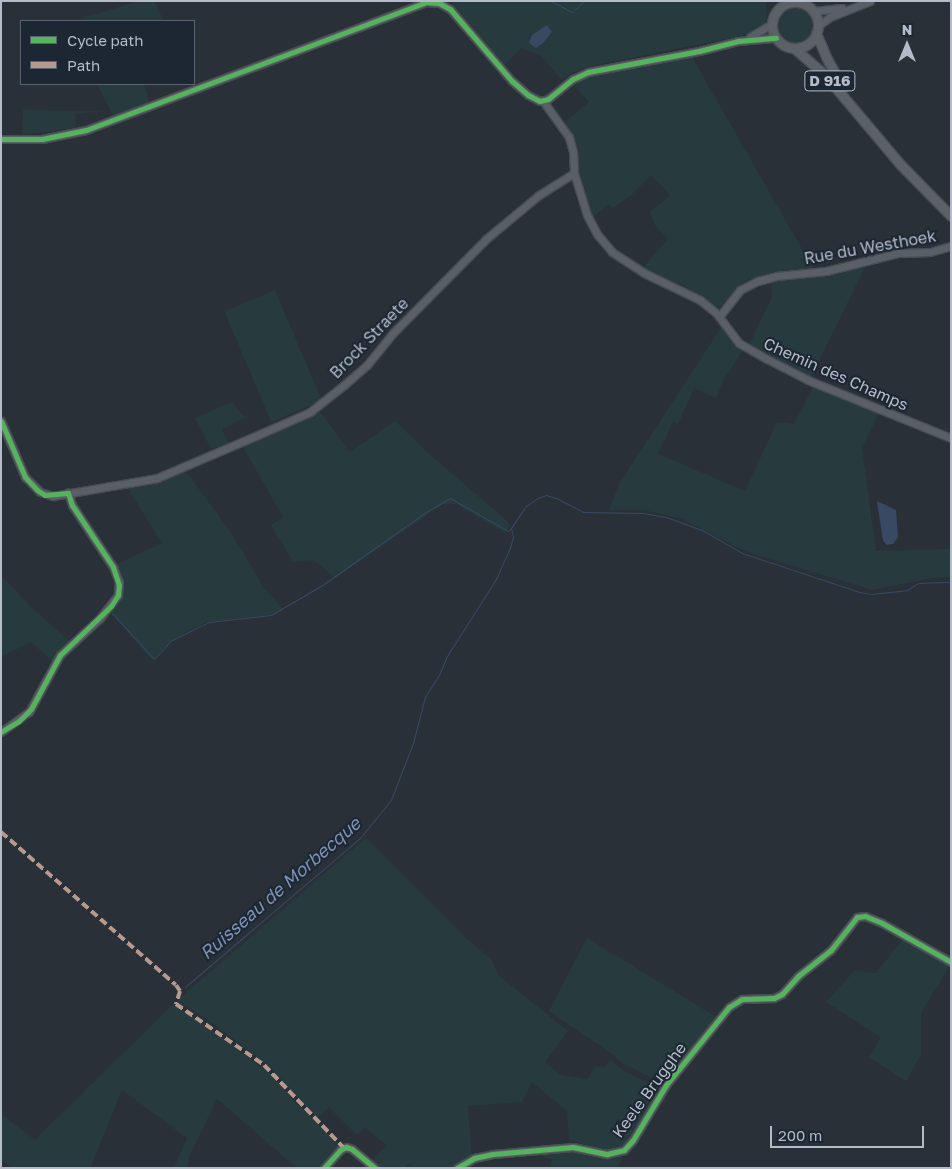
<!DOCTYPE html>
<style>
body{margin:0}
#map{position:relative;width:952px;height:1169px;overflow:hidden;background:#2a3038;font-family:"Golos Text",sans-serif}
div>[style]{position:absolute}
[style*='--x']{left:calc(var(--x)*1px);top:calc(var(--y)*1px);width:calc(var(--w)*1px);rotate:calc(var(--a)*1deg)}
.green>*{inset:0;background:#273a3e;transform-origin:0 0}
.round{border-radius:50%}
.water>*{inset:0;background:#384963}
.stream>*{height:1px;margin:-0.5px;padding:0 0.5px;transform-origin:0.5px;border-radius:0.5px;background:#384963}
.roads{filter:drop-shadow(1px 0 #484c53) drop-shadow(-1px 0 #484c53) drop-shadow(0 1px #484c53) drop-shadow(0 -1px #484c53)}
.minor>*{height:7px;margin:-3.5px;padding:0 3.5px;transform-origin:3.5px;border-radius:3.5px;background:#5a5e66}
.major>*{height:9px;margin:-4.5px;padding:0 4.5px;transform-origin:4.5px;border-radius:4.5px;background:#5c6168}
.major>.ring{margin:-4.5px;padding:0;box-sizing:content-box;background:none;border:9px solid #5c6168;border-radius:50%}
.quiet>*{height:4px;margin-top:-2px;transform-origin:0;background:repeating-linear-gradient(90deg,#b69a8f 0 8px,transparent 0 12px)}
.cycleway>*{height:5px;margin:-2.5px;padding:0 2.5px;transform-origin:2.5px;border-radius:2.5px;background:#56b35d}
span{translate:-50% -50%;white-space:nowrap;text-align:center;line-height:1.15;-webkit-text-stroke:4px #1d2633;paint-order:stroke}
.shield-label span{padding:1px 4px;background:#1d2633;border:1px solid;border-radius:4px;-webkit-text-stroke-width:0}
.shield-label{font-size:15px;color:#b4bcc9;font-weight:700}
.street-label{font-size:16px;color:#b4bcc9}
.water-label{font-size:18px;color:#7c92b1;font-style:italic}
.frame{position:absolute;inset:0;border:2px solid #b4bcc9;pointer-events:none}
.legend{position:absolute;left:20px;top:20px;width:175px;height:65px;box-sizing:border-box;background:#1d2633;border:1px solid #59626f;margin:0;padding:6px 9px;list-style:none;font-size:15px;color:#b4bcc9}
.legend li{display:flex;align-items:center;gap:10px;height:25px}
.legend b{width:25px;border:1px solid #59626f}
.north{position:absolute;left:882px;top:20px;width:50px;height:50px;-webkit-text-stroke:4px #1d2633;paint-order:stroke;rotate:0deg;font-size:14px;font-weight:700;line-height:20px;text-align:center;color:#b4bcc9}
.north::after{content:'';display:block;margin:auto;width:18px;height:22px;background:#b4bcc9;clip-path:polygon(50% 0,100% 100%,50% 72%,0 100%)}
.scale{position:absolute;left:770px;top:1126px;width:154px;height:22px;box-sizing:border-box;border:2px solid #b4bcc9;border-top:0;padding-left:6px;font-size:15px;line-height:18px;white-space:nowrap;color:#b4bcc9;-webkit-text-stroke:4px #1d2633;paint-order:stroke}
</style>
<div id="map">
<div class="green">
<div style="clip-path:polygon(139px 1px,154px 1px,164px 21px,73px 21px)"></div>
<div style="clip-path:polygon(451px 1px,766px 1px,767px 18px,763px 27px,741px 36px,587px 67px,574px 72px,561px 80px,541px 55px,521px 48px,504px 65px)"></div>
<div class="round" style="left:776px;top:6px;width:38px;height:38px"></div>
<div style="clip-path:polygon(692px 57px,814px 270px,774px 273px,747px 280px,719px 308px,683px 285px,641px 270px,668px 239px,655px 225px,650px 212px,670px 195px,651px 175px,631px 195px,613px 208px,608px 204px,592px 218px,579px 180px,575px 145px,564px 123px,589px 102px,572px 84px,579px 78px,594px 73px)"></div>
<div style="clip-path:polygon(97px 84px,144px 84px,150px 103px,114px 117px)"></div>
<div style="clip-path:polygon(23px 110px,106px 111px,75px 114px,76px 128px,22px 135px)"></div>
<div style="clip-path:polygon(866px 265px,811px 377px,749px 345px,772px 297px,771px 280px,822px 275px)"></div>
<div style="left:275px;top:290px;width:120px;height:55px;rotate:67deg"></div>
<div style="clip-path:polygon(722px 326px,736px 345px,744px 349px,724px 379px,716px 398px,694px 388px,678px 424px,673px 422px,658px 454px,745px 491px,777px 422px,794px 424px,814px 385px,879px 413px,862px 448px,876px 551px,951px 549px,951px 577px,932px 578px,872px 590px,745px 551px,680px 518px,643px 510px,609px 510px,619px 484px)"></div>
<div style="clip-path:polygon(232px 402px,245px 418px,222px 429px,229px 444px,211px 449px,195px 418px)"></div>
<div style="clip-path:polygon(318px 409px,350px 452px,395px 421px,435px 459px,507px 521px,510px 525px,505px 533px,456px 504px,443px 504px,335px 578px,314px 560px,293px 562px,271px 525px,283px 517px,241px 444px,285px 427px)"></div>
<div style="clip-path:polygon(183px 470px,189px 475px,231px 533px,265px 589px,283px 609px,271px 615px,208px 622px,185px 633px,166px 646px,152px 660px,110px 612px,122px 592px,122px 577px,117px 564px,162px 543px,126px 485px,149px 484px)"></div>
<div style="clip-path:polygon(1px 575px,30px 606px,70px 642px,52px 661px,31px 642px,1px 657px)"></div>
<div style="clip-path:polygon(366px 838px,466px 938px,492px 960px,498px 975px,568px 1031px,545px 1062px,561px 1075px,587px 1079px,596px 1066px,605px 1067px,611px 1060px,624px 1071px,659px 1088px,632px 1139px,623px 1147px,606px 1151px,569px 1140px,567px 1111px,532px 1082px,522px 1102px,468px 1106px,472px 1156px,452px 1168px,414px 1168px,409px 1163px,404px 1168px,379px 1168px,371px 1162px,386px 1145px,365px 1127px,357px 1135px,329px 1107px,317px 1118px,269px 1066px,207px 1019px,180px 1003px,179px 999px,189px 990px)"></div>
<div style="clip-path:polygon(587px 938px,718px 1018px,665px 1080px,659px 1082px,621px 1062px,611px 1053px,549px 1011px)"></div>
<div style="clip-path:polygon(904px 938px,950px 965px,921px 1013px,921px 1055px,906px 1081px,869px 1057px,881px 1037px,826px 1002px,854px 971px,876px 973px)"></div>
<div style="clip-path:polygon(173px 1004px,200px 1021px,268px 1072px,294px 1101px,338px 1143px,339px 1146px,336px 1150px,320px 1168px,297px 1168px,217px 1099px,190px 1155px,187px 1168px,174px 1168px,187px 1138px,122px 1090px,90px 1168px,12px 1168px,1px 1160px,1px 1114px,35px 1140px)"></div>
<div style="clip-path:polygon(570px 1150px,607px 1156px,620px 1155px,623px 1159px,616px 1168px,550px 1168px,552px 1159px,531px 1153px)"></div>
</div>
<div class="water">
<div style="clip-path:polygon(547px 25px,552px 32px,543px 43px,536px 48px,529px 43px,532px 35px)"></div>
<div style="clip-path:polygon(877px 501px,896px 510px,898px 537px,893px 544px,887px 545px,883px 541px)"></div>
</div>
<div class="stream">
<div style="--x:551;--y:1;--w:24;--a:28"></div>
<div style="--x:572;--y:12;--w:16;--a:-43"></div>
<div style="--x:112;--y:613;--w:62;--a:47.6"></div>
<div style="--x:154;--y:659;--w:26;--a:-47"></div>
<div style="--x:172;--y:640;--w:41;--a:-25.9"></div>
<div style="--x:209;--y:622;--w:62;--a:-6.4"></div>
<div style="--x:271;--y:615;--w:61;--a:-30.3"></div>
<div style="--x:324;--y:584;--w:125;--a:-35.2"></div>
<div style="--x:426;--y:512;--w:28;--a:-30"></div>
<div style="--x:450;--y:498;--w:67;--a:29.6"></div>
<div style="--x:508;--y:531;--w:3;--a:-45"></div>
<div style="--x:185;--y:987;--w:230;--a:-40.4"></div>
<div style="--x:360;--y:838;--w:49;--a:-50.8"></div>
<div style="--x:391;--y:800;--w:61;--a:-68.9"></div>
<div style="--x:413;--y:743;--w:48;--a:-75.4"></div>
<div style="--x:425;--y:697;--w:28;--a:-58"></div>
<div style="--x:440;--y:673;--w:18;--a:-68"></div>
<div style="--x:447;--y:656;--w:91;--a:-57.5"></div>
<div style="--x:496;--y:579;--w:34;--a:-66"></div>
<div style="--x:510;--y:548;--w:11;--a:-75"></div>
<div style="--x:513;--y:537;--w:9;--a:-103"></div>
<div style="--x:511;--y:528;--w:27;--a:-56"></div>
<div style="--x:526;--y:506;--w:14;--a:-34"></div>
<div style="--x:538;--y:498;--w:9;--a:-21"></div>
<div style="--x:546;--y:495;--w:10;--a:17"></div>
<div style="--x:556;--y:498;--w:30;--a:27"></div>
<div style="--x:583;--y:512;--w:60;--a:1"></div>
<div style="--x:643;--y:513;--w:23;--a:10"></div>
<div style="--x:666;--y:517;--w:38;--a:20"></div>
<div style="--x:702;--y:530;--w:46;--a:29.9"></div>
<div style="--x:742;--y:553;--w:123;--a:18.4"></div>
<div style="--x:859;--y:592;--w:12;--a:9"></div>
<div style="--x:871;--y:594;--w:36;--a:-6"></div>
<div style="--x:907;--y:590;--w:13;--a:-32"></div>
<div style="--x:918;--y:583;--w:33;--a:-2"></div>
</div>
<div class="roads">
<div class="minor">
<div style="--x:813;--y:11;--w:29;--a:-6"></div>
<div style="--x:818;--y:26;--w:15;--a:-37"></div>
<div style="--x:830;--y:17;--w:43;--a:-21.8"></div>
<div style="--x:750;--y:37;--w:26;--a:-31"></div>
<div style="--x:543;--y:101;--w:44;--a:54.2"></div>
<div style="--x:569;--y:137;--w:16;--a:75"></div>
<div style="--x:573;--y:152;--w:21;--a:87"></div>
<div style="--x:574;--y:173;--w:44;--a:72.8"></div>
<div style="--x:587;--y:215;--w:21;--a:62"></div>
<div style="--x:597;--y:234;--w:23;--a:50"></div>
<div style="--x:612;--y:252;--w:38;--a:33"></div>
<div style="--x:644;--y:273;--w:62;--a:25.7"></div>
<div style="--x:700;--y:300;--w:22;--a:39"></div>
<div style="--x:717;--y:314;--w:36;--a:53"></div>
<div style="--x:739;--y:343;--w:32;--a:30"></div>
<div style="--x:767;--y:359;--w:46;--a:27.1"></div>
<div style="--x:808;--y:380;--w:154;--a:22.1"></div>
<div style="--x:1;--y:139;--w:41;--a:0"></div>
<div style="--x:42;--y:139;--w:45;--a:-11.6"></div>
<div style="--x:86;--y:130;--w:363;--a:-20.6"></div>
<div style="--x:426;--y:2;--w:13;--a:4"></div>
<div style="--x:439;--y:3;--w:13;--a:29"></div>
<div style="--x:450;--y:9;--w:95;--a:49.3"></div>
<div style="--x:512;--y:81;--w:21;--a:41"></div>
<div style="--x:528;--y:95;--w:13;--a:27"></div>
<div style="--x:540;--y:101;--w:8;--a:-14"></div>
<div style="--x:548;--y:99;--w:32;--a:-39"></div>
<div style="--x:573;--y:79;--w:17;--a:-25"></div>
<div style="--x:588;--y:72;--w:113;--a:-10.7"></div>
<div style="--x:699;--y:51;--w:40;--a:-14.4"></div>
<div style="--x:738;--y:41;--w:38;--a:-5"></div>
<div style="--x:719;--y:317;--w:34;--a:-52"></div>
<div style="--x:740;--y:290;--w:20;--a:-27"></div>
<div style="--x:758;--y:281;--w:20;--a:-15"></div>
<div style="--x:777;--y:276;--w:49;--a:-5.8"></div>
<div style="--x:826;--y:271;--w:74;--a:-14"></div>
<div style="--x:898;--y:253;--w:32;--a:-2"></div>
<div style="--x:930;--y:252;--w:22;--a:-16"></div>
<div style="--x:1;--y:421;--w:61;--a:66.8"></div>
<div style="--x:25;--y:477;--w:21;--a:45"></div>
<div style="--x:40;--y:492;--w:14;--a:17"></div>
<div style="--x:53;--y:496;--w:106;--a:-9.8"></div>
<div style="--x:157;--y:478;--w:112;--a:-23.1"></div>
<div style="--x:260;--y:434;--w:55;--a:-23.7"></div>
<div style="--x:310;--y:412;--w:43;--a:-38.5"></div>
<div style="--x:344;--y:385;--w:30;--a:-41"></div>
<div style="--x:367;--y:365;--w:41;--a:-50.9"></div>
<div style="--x:393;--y:333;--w:132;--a:-45.3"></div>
<div style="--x:486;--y:239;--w:69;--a:-39.7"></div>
<div style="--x:539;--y:195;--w:41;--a:-32.2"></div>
<div style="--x:1;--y:732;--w:34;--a:-36"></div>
<div style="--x:29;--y:712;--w:65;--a:-61.5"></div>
<div style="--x:60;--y:655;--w:54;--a:-42.8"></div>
<div style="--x:100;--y:618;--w:29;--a:-52"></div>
<div style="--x:118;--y:595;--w:13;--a:-86"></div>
<div style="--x:119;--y:582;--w:16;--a:-112"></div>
<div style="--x:113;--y:567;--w:74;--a:-123.5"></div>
<div style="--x:72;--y:505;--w:13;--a:-108"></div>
<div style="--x:324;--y:1168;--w:24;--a:-48"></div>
<div style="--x:340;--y:1150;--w:7;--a:-27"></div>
<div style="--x:346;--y:1147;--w:6;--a:18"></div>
<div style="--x:352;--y:1149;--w:30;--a:40"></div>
<div style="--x:457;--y:1168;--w:20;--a:-30"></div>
<div style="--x:474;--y:1158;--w:19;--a:-12"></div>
<div style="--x:493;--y:1154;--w:80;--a:-5"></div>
<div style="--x:573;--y:1147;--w:35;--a:12"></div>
<div style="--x:607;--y:1154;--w:17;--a:-13"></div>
<div style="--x:624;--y:1150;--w:13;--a:-48"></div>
<div style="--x:633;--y:1140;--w:64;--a:-59"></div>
<div style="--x:666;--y:1085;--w:100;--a:-51.1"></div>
<div style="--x:729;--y:1007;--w:15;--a:-32"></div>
<div style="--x:742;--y:999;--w:32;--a:-2"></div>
<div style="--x:774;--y:998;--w:9;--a:-27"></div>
<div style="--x:782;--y:994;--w:24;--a:-48"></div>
<div style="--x:798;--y:976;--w:42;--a:-38.2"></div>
<div style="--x:831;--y:950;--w:42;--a:-51.8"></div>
<div style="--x:857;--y:917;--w:8;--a:-7"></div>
<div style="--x:865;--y:916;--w:18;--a:22"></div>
<div style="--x:882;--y:923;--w:79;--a:29.5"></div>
</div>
<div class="major">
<div class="ring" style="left:772px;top:2px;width:37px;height:37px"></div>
<div style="--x:816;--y:33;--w:26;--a:67"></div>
<div style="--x:826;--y:57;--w:35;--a:61"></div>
<div style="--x:794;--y:48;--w:41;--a:41.1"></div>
<div style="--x:825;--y:75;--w:115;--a:49.9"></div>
<div style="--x:899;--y:163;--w:74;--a:45.5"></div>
</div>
</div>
<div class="quiet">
<div style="--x:1;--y:832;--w:232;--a:41.2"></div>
<div style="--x:176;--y:985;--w:7;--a:56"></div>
<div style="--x:180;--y:991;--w:14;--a:107"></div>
<div style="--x:176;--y:1004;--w:107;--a:34.7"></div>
<div style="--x:264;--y:1065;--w:115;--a:46.1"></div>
</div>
<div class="cycleway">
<div style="--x:1;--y:139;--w:41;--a:0"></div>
<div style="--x:42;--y:139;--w:45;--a:-11.6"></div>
<div style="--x:86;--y:130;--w:363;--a:-20.6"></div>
<div style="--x:426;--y:2;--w:13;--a:4"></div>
<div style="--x:439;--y:3;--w:13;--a:29"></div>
<div style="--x:450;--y:9;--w:95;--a:49.3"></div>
<div style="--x:512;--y:81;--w:21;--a:41"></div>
<div style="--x:528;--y:95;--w:13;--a:27"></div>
<div style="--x:540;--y:101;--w:8;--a:-14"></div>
<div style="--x:548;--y:99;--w:32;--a:-39"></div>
<div style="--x:573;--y:79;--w:17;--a:-25"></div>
<div style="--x:588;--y:72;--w:113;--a:-10.7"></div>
<div style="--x:699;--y:51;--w:40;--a:-14.4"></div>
<div style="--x:738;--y:41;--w:38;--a:-5"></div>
<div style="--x:1;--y:421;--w:61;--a:66.8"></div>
<div style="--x:25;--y:477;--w:18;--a:47"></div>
<div style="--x:37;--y:490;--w:9;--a:32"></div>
<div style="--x:45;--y:495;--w:23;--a:-5"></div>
<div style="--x:68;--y:493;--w:13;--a:72"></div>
<div style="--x:72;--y:505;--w:74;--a:56.5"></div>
<div style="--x:113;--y:567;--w:19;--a:72"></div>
<div style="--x:119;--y:585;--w:10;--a:96"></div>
<div style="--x:118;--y:595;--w:13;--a:122"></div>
<div style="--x:111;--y:606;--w:71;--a:136.1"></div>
<div style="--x:60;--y:655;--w:61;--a:118.2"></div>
<div style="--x:31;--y:709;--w:17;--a:135"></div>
<div style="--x:19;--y:721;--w:21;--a:149"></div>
<div style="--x:324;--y:1168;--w:24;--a:-48"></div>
<div style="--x:340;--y:1150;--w:7;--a:-27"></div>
<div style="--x:346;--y:1147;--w:6;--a:18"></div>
<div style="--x:352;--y:1149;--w:30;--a:40"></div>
<div style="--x:457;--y:1168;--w:20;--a:-30"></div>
<div style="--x:474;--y:1158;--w:19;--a:-12"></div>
<div style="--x:493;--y:1154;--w:80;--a:-5"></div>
<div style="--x:573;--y:1147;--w:35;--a:12"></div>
<div style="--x:607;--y:1154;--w:17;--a:-13"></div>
<div style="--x:624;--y:1150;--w:13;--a:-48"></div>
<div style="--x:633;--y:1140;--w:64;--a:-59"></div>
<div style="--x:666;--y:1085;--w:100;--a:-51.1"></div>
<div style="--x:729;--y:1007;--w:15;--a:-32"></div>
<div style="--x:742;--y:999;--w:32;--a:-2"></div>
<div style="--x:774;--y:998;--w:9;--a:-27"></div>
<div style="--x:782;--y:994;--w:24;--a:-48"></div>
<div style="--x:798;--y:976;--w:42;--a:-38.2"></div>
<div style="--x:831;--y:950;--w:42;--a:-51.8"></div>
<div style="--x:857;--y:917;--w:8;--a:-7"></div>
<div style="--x:865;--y:916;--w:18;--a:22"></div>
<div style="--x:882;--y:923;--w:79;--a:29.5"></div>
</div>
<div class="shield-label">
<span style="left:830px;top:81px">D 916</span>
</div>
<div class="street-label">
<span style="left:870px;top:247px;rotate:-10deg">Rue du Westhoek</span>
<span style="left:369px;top:338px;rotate:-46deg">Brock Straete</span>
<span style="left:836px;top:374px;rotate:24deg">Chemin des Champs</span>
<span style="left:649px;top:1090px;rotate:-54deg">Keele Brugghe</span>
</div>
<div class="water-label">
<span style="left:280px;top:888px;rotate:-41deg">Ruisseau de Morbecque</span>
</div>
<div class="frame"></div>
<ul class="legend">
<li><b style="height:6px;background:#56b35d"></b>Cycle path</li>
<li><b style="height:6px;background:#b69a8f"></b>Path</li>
</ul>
<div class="north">N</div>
<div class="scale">200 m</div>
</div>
